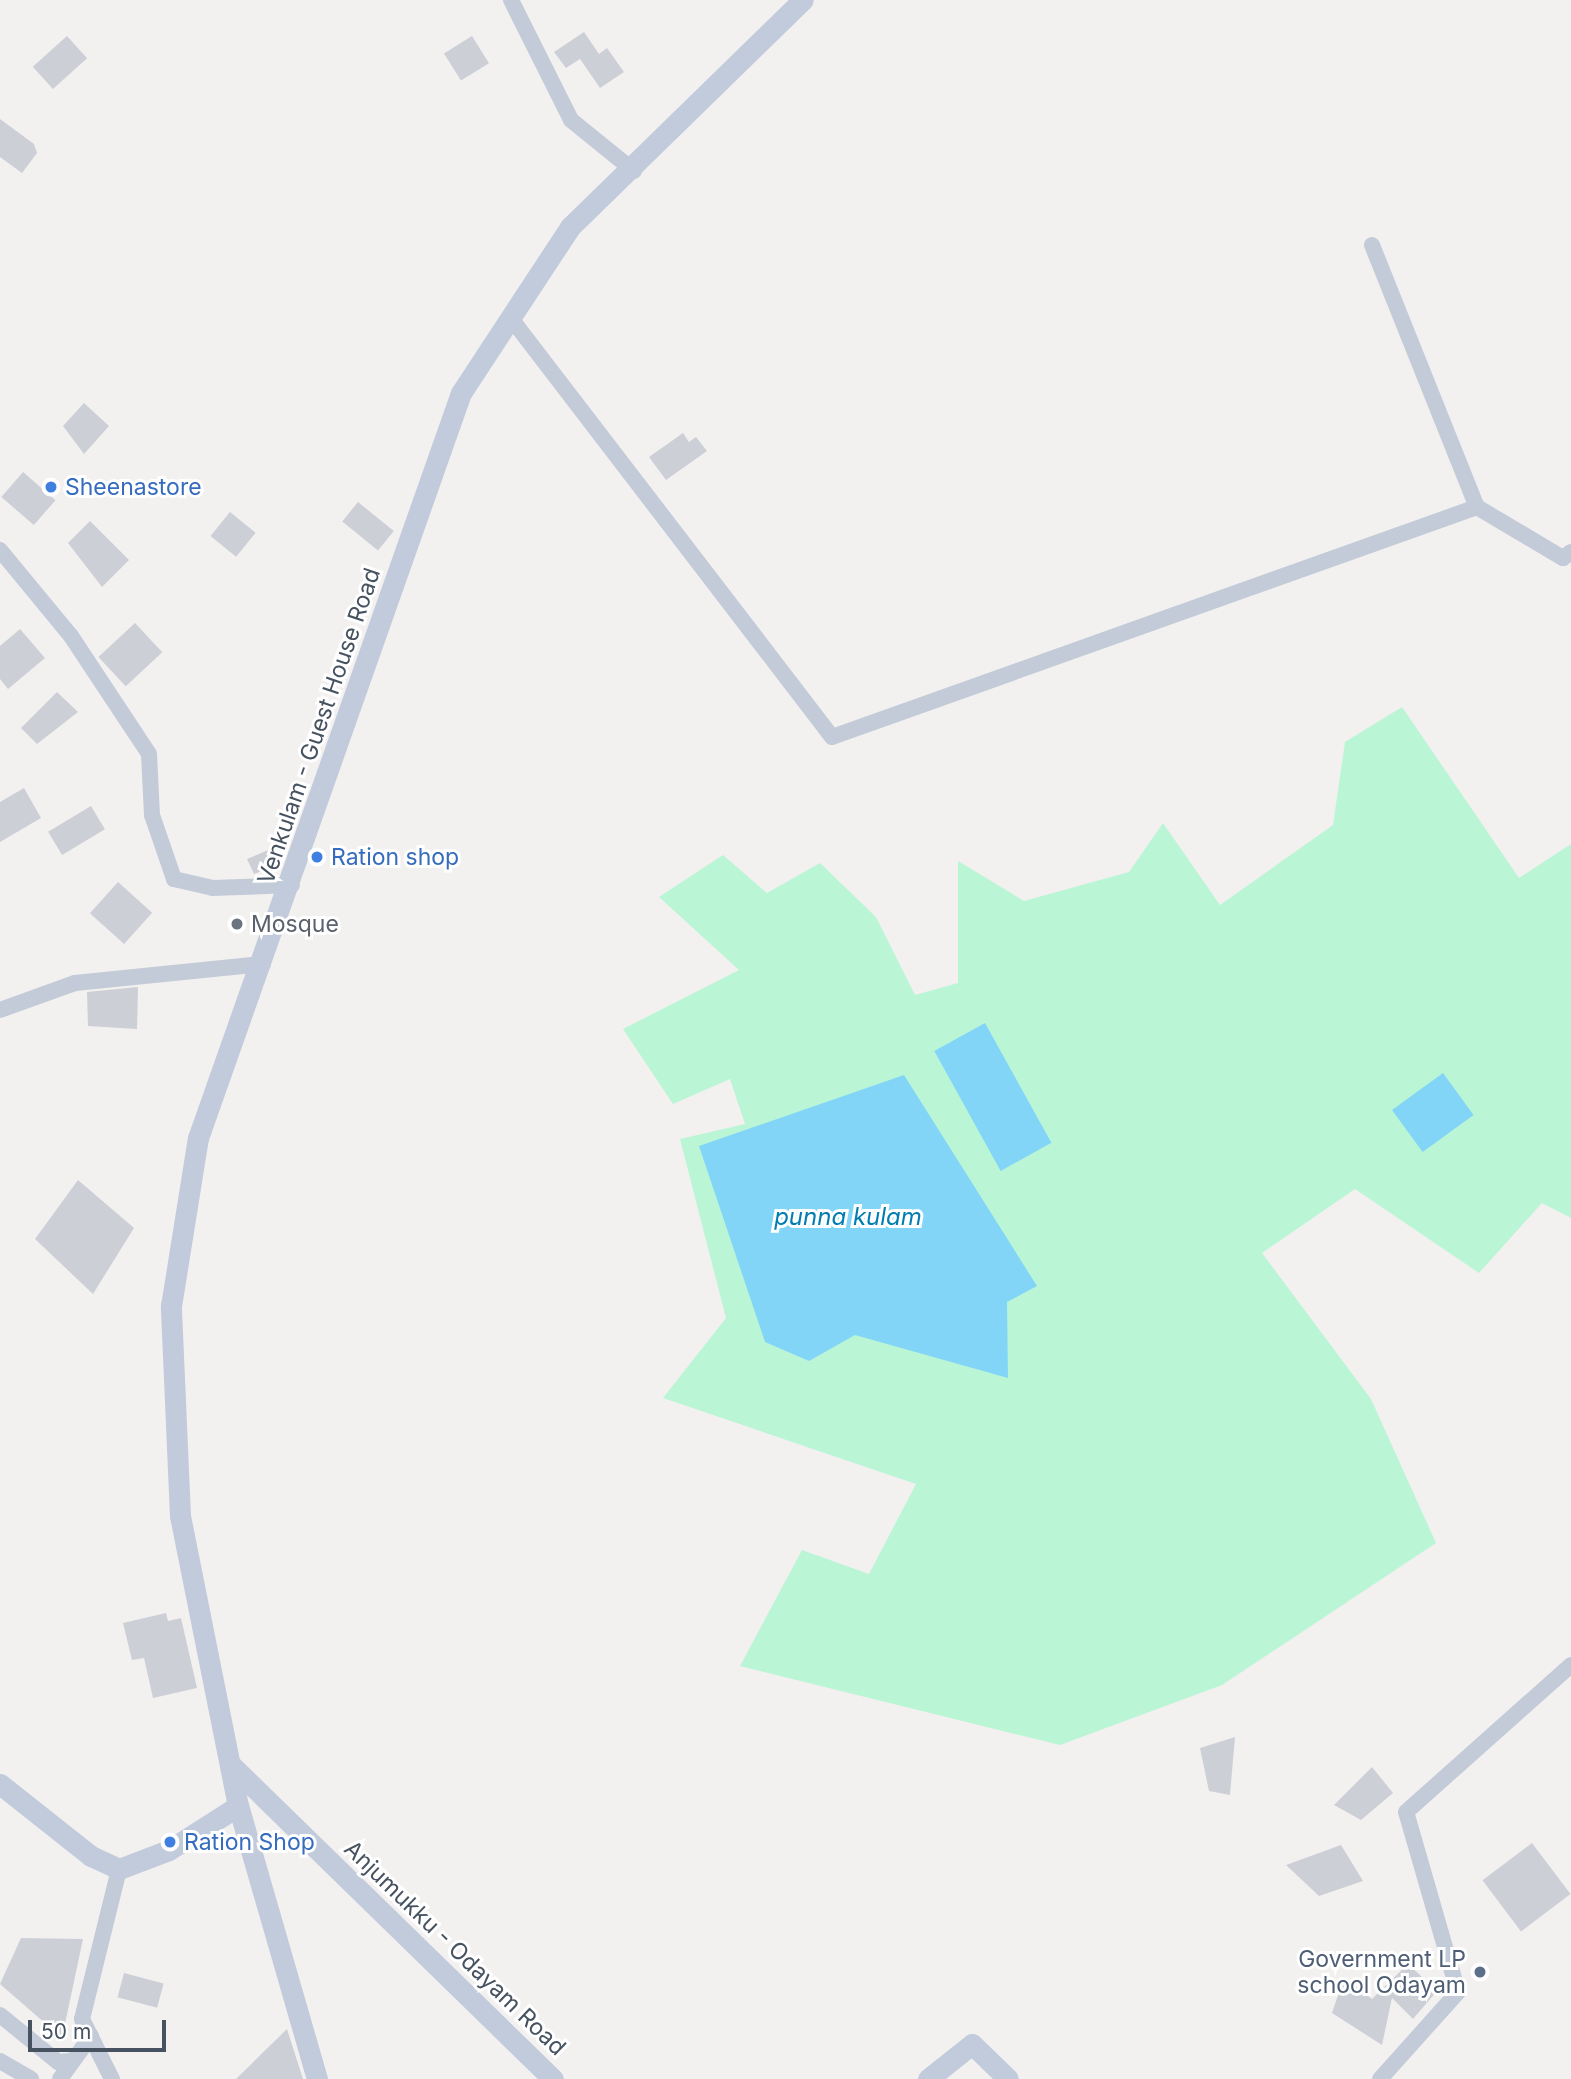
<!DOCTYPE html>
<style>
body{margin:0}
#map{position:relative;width:1571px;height:2079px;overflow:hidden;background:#f3f0f0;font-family:Inter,sans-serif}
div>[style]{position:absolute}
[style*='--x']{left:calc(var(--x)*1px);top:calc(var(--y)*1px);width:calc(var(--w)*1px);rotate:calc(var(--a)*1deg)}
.green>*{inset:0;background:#baf5d6}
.water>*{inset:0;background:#82d5f7;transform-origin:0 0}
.building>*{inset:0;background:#cccfd6;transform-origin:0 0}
.minor>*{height:16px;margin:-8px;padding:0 8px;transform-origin:8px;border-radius:8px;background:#c2cbd7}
.secondary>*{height:21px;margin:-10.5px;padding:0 10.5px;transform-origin:10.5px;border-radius:10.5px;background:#c1cbdb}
.dots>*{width:19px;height:19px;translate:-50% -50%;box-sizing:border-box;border:4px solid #fff;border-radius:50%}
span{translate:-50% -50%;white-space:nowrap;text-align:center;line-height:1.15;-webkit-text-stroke:6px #fff;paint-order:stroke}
.shop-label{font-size:23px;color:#366cbe}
.left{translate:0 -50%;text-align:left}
.street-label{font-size:23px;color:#465260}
.worship-label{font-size:23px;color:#5b616d}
.service-label{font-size:23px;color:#4e5e75}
.right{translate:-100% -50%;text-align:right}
.water-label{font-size:24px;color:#017db1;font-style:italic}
.scale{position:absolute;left:28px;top:2020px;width:138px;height:32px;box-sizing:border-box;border:4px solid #465260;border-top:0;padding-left:9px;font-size:21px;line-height:24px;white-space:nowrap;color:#465260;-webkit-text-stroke:5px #fff;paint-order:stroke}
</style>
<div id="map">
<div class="green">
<div style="clip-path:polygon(1402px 707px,1519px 878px,1571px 844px,1571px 1218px,1542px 1203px,1479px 1273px,1355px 1189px,1262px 1253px,1371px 1399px,1436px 1543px,1222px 1685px,1060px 1745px,740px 1666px,802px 1550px,869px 1574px,916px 1484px,663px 1398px,726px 1318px,680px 1139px,745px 1124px,730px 1079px,673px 1104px,623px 1029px,739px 970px,659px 897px,723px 855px,767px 893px,820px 863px,876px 917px,915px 995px,958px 983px,958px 861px,1024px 901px,1129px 872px,1163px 823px,1220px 905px,1333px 825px,1345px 742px)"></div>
</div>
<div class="water">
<div style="left:985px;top:1023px;width:137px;height:58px;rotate:61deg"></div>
<div style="left:1443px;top:1073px;width:52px;height:63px;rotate:54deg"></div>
<div style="clip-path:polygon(904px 1075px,1037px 1286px,1007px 1302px,1008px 1378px,855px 1335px,809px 1361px,765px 1342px,699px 1146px)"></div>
</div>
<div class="building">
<div style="clip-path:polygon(584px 32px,599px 54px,607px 48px,624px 72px,600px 88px,580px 59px,566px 68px,554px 52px)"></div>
<div style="left:67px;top:36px;width:30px;height:46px;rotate:48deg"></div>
<div style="left:472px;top:36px;width:32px;height:33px;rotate:58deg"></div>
<div style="clip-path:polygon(0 119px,34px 144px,37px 153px,22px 173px,0 157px)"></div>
<div style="clip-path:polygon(84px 403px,109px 426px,84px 454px,63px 426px)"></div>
<div style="clip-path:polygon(683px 433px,689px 442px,696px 437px,707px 451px,666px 480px,649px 457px)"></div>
<div style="left:23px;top:472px;width:43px;height:33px;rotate:41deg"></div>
<div style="left:358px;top:502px;width:46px;height:25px;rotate:39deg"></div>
<div style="left:230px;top:512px;width:33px;height:31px;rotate:39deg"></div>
<div style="clip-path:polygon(90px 521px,129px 560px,102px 587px,68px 543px)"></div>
<div style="left:135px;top:623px;width:40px;height:50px;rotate:47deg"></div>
<div style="clip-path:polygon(20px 629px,45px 658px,8px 689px,0 679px,0 646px)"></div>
<div style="clip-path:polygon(57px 692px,78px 712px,37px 744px,21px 728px)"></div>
<div style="clip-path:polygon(24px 788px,41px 818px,0 842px,0 802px)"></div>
<div style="left:91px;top:806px;width:27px;height:50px;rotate:59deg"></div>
<div style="clip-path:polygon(280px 830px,291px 834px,281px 863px,254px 874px,247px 859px,273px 848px)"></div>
<div style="left:118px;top:882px;width:46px;height:42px;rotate:42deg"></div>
<div style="clip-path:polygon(138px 987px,137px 1029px,88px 1026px,87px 992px)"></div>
<div style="clip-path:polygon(78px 1180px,134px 1228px,93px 1294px,35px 1239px)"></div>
<div style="clip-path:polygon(166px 1613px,168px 1621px,181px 1618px,197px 1688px,153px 1698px,144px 1658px,132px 1660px,123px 1623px)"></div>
<div style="clip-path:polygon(1235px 1737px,1230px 1795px,1209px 1791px,1200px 1748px)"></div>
<div style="clip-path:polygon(1372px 1767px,1393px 1793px,1361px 1820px,1334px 1805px)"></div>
<div style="left:1532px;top:1843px;width:64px;height:62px;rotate:53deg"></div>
<div style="clip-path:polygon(1341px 1845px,1363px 1881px,1319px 1896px,1286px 1865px)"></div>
<div style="clip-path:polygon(21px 1938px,83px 1939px,62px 2038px,0 1984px)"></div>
<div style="clip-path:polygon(1408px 1964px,1437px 1991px,1413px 2019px,1392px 1998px,1382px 2045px,1332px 2013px,1344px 1977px,1372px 1999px)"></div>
<div style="left:124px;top:1973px;width:41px;height:25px;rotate:15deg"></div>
<div style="clip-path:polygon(287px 2029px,303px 2079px,236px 2079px)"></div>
</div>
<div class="minor">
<div style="--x:511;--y:0;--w:134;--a:63.4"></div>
<div style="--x:571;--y:120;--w:81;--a:39"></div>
<div style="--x:1372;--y:245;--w:282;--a:68.2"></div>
<div style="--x:510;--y:317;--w:529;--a:52.52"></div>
<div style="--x:832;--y:737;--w:685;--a:-19.63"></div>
<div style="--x:1477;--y:507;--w:100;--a:30.7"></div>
<div style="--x:1563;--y:558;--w:10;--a:-37"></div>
<div style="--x:0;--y:550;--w:112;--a:50.5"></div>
<div style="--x:71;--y:636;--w:141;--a:56.5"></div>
<div style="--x:149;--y:754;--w:61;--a:87.2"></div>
<div style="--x:152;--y:815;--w:68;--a:71"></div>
<div style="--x:174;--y:879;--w:39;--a:13"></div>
<div style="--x:212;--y:888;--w:80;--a:-2.1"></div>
<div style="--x:0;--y:1010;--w:80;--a:-19.8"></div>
<div style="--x:75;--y:983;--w:189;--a:-5.8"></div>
<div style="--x:0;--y:2015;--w:75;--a:39"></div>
<div style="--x:58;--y:2062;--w:13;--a:-4"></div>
<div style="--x:0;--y:2061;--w:36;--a:30"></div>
<div style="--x:60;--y:2079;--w:53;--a:-54.2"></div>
<div style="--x:112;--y:2079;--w:67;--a:-116.6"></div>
<div style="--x:82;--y:2019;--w:154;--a:-76.1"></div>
<div style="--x:1380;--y:2079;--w:117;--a:-48.1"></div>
<div style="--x:1458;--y:1992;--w:187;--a:-106.1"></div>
<div style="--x:1406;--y:1812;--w:221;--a:-41.7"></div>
</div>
<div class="secondary">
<div style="--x:231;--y:1765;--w:450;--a:44.3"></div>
<div style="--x:0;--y:1784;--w:116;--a:38.4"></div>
<div style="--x:91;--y:1856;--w:31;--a:25"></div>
<div style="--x:119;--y:1869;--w:53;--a:-20.8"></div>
<div style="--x:169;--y:1850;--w:82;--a:-32.5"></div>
<div style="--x:317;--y:2079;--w:284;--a:-106.1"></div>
<div style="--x:238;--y:1806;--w:296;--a:-101.3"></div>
<div style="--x:180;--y:1516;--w:210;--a:-92.5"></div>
<div style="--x:171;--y:1306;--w:170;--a:-80.9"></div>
<div style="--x:198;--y:1138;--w:790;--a:-70.56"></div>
<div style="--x:461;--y:393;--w:199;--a:-56.7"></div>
<div style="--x:570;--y:227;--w:325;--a:-44.3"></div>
<div style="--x:928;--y:2079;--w:56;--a:-38.5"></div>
<div style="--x:972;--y:2044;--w:50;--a:44.2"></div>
</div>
<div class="dots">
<div style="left:51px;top:487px;background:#3f7fe0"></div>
<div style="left:317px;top:857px;background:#3f7fe0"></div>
<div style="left:237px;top:924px;background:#6b7280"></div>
<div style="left:170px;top:1842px;background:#3f7fe0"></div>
<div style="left:1480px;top:1972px;background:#5c6f8a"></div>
</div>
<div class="shop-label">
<span class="left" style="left:65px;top:487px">Sheenastore</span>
<span class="left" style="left:331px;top:857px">Ration shop</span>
<span class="left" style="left:184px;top:1842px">Ration Shop</span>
</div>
<div class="street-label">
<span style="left:319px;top:726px;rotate:-71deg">Venkulam - Guest House Road</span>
<span style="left:455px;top:1948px;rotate:44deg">Anjumukku - Odayam Road</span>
</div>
<div class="worship-label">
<span class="left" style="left:251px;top:924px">Mosque</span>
</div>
<div class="service-label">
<span class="right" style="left:1466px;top:1972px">Government LP<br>school Odayam</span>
</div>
<div class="water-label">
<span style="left:848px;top:1217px">punna kulam</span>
</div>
<div class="scale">50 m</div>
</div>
